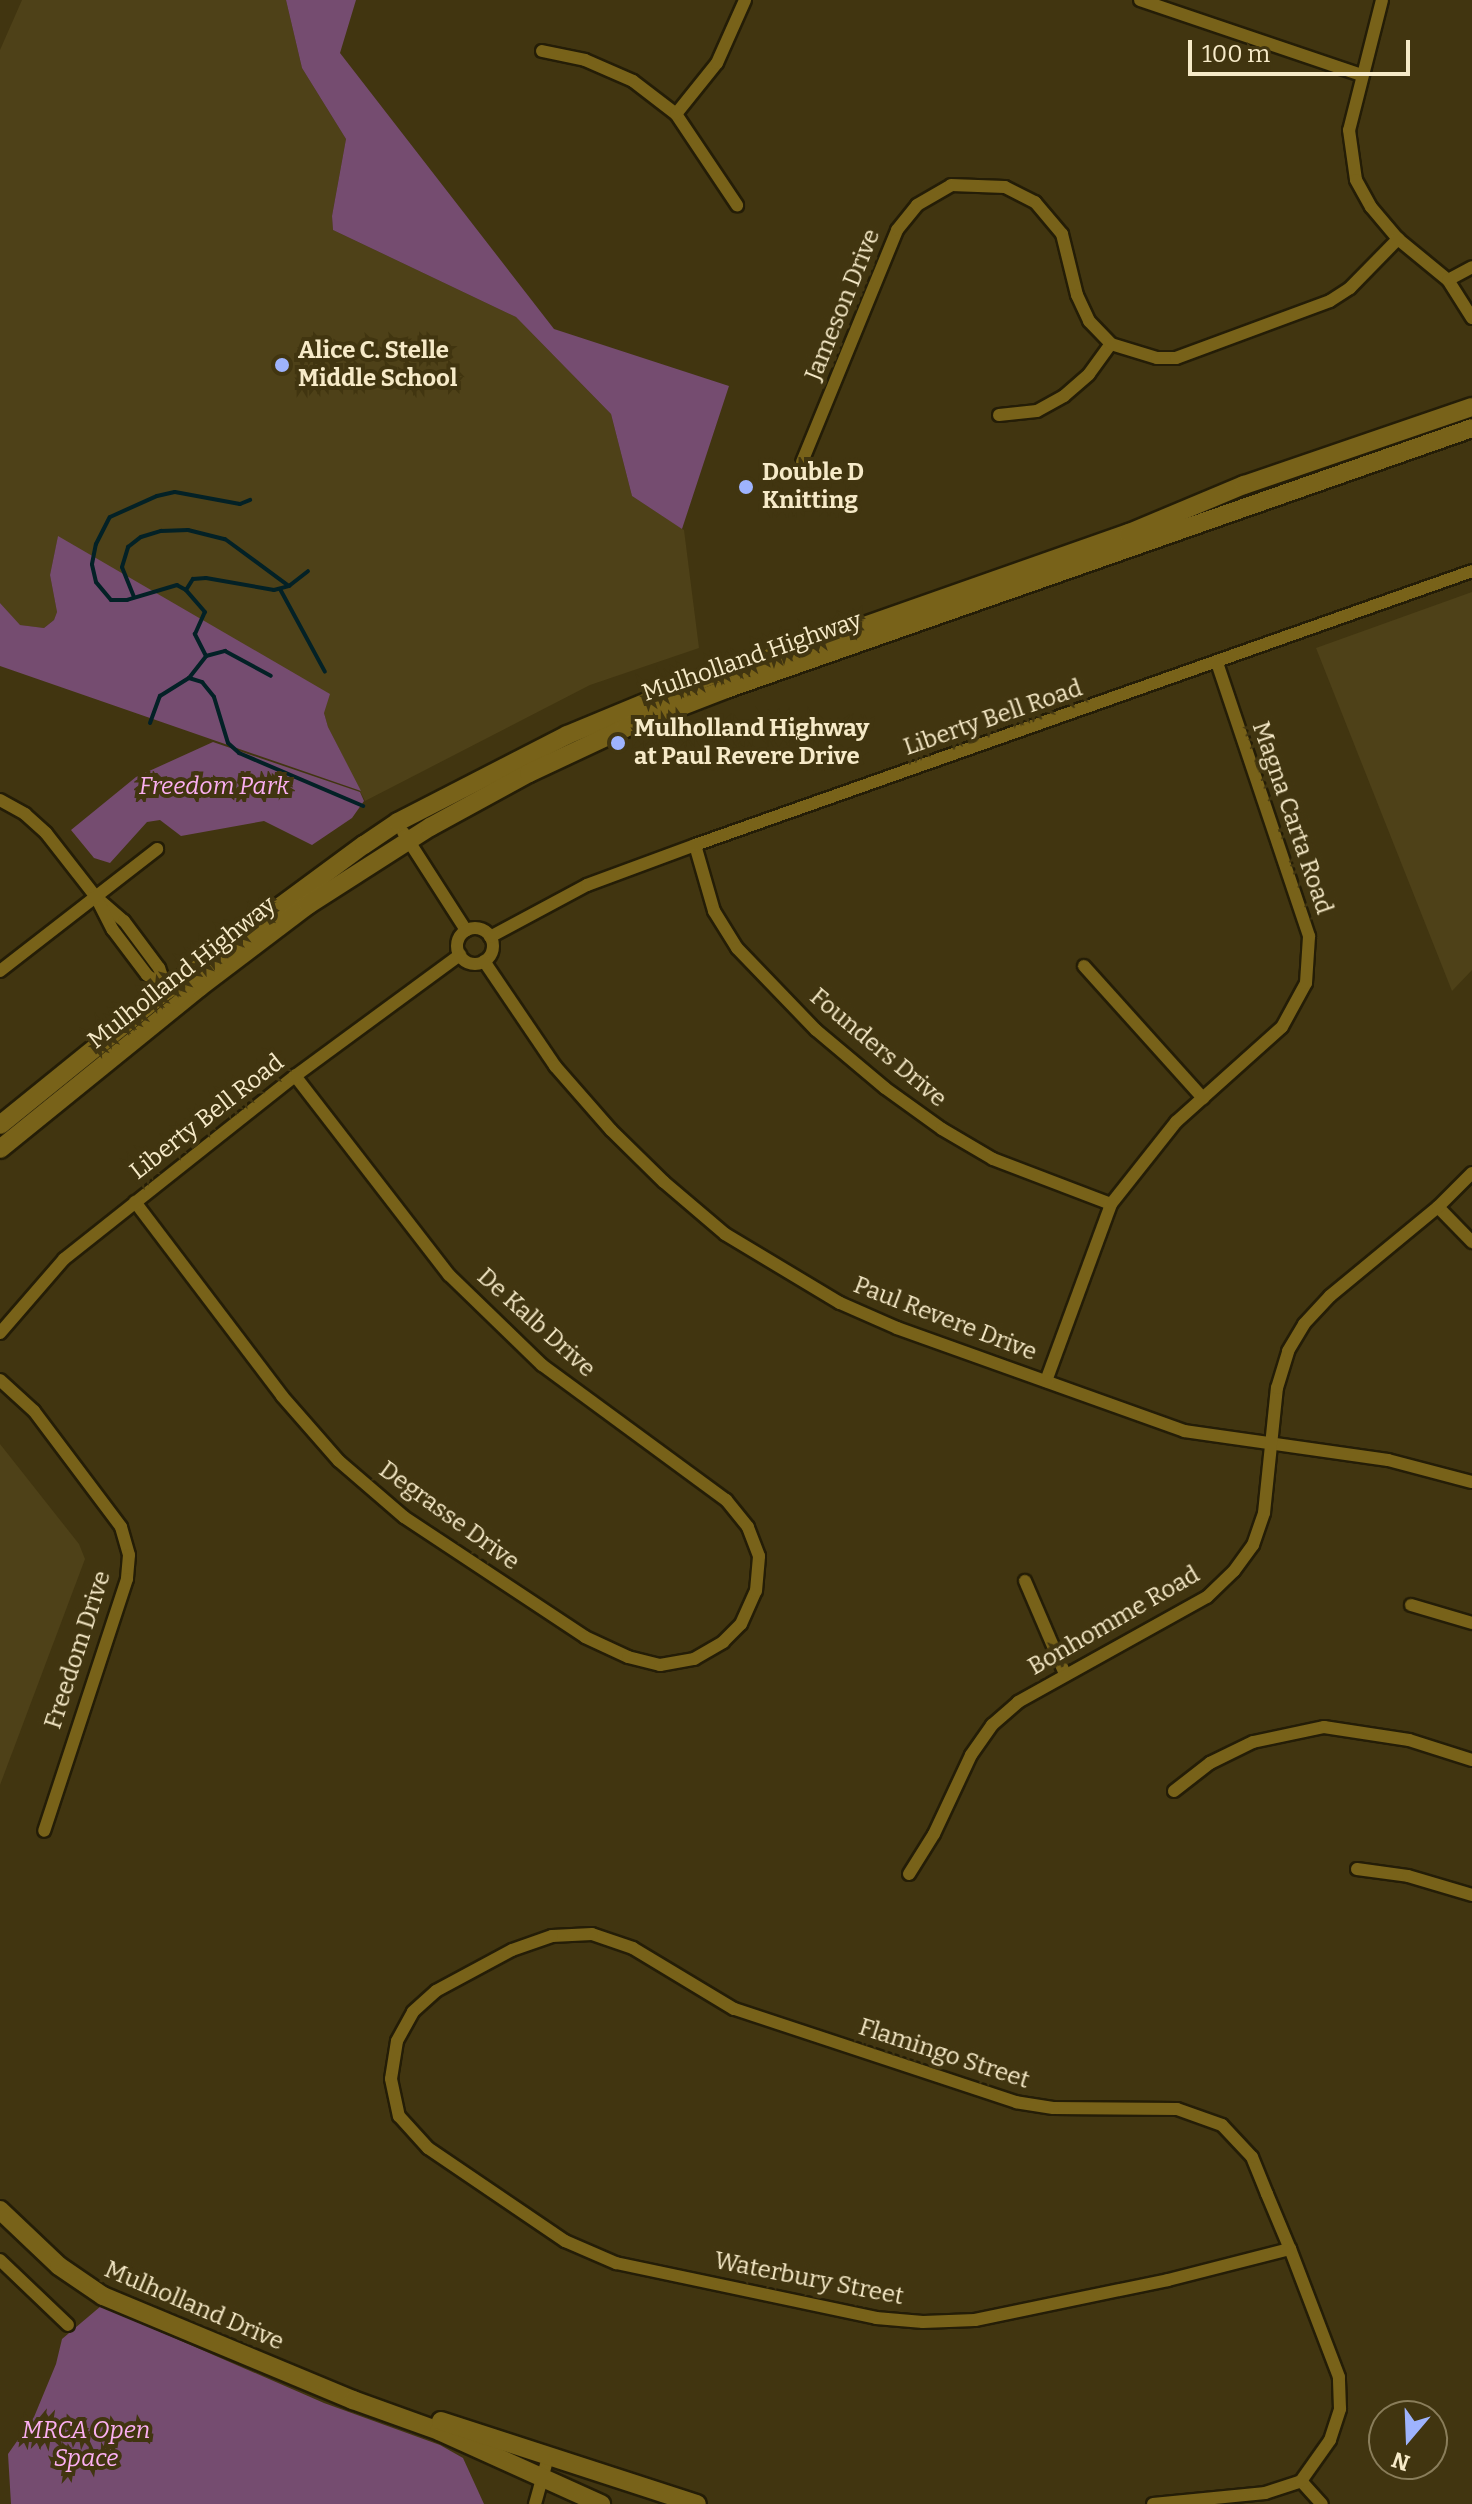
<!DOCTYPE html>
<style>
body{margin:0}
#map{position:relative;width:1472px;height:2504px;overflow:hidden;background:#413510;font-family:Bitter,serif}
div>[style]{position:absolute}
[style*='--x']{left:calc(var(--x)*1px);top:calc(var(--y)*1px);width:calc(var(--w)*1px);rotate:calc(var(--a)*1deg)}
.built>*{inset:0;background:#4e4118}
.green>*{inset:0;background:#754c70}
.stream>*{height:4px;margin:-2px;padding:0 2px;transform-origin:2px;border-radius:2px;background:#032126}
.roads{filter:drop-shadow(2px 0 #241d07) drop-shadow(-2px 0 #241d07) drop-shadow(0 2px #241d07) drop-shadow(0 -2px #241d07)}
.minor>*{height:12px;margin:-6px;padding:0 6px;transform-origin:6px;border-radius:6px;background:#786219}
.minor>.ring{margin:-6px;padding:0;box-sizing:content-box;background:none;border:12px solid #786219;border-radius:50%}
.secondary>*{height:18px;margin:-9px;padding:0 9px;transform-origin:9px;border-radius:9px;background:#786219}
.dots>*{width:22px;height:22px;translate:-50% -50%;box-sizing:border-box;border:4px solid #413510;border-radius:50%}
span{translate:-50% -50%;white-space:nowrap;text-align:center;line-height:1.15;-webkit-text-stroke:8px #413510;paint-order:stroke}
.street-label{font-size:24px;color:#f6eac8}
.poi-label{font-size:24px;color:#f6eac8;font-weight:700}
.left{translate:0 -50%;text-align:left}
.park-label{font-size:24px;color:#fbaff1;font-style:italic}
.north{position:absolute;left:1368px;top:2400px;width:80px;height:80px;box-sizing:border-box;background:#413510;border:2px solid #897d5a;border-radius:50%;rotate:199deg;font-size:22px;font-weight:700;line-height:32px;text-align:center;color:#f6eac8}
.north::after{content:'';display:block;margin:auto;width:28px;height:36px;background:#9eb3fd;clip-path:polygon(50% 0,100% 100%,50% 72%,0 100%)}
.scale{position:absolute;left:1188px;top:40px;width:222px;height:36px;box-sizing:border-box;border:4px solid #f6eac8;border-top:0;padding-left:10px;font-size:24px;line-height:28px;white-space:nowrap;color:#f6eac8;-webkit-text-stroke:6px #413510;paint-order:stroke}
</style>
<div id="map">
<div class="built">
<div style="clip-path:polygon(22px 0,286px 0,302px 68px,346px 139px,332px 216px,333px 230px,516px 317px,611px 414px,632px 496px,684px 530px,699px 648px,590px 685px,365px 801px,328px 727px,324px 713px,58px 537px,50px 575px,57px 612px,54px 620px,44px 628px,19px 625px,0 603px,0 50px)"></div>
<div style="clip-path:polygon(1472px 592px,1472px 970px,1452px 991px,1316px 648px)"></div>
<div style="clip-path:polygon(0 1444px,79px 1544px,85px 1559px,0 1785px)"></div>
</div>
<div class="green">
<div style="clip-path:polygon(286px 0,356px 0,340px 53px,554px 329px,729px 386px,682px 529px,632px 496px,611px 414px,516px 317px,333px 230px,332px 216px,346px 139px,302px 68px)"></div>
<div style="clip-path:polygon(58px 536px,330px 694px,324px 713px,328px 727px,361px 791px,0 666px,0 603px,20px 625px,44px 628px,54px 620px,57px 612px,50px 575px)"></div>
<div style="clip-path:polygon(213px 742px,360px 792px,364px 801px,352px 818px,312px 845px,264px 821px,181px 836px,160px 820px,147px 822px,110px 863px,94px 858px,71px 830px,136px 777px)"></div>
<div style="clip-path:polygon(101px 2306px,324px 2403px,440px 2445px,463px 2458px,484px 2504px,11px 2504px,8px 2454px,34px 2417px,56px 2364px,62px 2339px)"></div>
</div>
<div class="stream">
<div style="--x:280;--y:589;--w:94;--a:61.5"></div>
<div style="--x:186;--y:590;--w:13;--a:-58"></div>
<div style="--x:193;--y:579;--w:13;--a:-4"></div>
<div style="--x:206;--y:578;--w:69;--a:10"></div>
<div style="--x:274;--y:590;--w:16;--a:-15"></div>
<div style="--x:289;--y:586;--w:24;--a:-38"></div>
<div style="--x:134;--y:597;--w:32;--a:-112"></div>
<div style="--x:122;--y:567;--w:21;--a:-73"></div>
<div style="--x:128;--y:547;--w:16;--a:-38"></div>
<div style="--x:141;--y:537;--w:21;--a:-17"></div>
<div style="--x:161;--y:531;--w:27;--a:-2"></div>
<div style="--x:188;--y:530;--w:38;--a:14"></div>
<div style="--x:225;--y:539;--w:79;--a:36.3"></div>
<div style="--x:206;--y:656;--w:25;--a:-117"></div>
<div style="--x:195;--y:634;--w:24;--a:-66"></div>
<div style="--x:205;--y:612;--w:29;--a:-131"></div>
<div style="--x:186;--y:590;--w:10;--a:-151"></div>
<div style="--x:177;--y:585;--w:52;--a:163.3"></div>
<div style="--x:127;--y:600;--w:16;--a:180"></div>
<div style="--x:111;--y:600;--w:23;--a:-130"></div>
<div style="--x:96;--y:582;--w:18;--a:-103"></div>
<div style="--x:92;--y:564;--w:20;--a:-79"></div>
<div style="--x:96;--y:544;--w:30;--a:-63"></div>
<div style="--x:110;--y:517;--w:51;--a:-24.1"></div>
<div style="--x:157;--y:496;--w:18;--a:-13"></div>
<div style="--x:175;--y:492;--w:66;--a:10.5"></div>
<div style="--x:240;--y:504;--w:11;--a:-22"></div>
<div style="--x:189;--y:678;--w:14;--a:17"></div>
<div style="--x:202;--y:682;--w:19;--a:51"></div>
<div style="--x:214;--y:697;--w:48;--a:73.1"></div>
<div style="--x:228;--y:743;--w:15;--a:42"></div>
<div style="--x:239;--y:753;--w:135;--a:23.1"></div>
<div style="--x:150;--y:723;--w:29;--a:-70"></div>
<div style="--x:160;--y:696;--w:34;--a:-32"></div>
<div style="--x:189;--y:678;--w:28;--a:-52"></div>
<div style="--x:206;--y:656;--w:20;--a:-15"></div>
<div style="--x:225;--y:651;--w:52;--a:28.5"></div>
</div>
<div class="roads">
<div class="minor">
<div style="--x:1140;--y:0;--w:233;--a:18.7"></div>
<div style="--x:1382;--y:0;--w:134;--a:104.2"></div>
<div style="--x:1349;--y:130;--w:50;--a:82"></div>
<div style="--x:1356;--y:180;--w:31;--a:61"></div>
<div style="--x:1371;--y:207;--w:42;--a:49.8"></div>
<div style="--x:1398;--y:239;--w:65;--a:39.4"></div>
<div style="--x:1448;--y:280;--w:45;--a:57.7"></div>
<div style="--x:542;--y:51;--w:44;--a:11.8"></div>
<div style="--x:585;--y:60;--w:52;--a:23.6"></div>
<div style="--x:633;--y:81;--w:54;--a:37.5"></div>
<div style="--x:676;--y:114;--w:110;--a:56.2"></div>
<div style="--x:676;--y:114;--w:65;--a:-51.2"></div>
<div style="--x:717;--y:63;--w:69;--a:-66"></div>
<div style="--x:1448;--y:280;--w:27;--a:-28"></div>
<div style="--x:999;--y:415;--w:38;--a:-6"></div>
<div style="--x:1037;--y:411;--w:31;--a:-29"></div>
<div style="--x:1064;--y:396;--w:33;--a:-41"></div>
<div style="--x:1089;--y:374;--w:37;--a:-54"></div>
<div style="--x:802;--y:462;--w:251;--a:-67.7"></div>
<div style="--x:897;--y:230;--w:32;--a:-51"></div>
<div style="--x:917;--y:205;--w:39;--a:-30"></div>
<div style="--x:951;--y:185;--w:54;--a:2.1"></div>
<div style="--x:1005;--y:187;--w:34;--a:27"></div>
<div style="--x:1035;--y:202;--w:42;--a:49.8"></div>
<div style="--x:1062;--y:234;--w:63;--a:76.2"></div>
<div style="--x:1077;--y:295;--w:29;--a:65"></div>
<div style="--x:1089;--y:321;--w:32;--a:46"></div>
<div style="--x:1111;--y:344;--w:48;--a:16.9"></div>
<div style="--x:1157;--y:358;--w:19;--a:0"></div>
<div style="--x:1176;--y:358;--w:164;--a:-20.3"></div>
<div style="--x:1330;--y:301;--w:24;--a:-33"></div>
<div style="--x:1350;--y:288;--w:69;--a:-45.6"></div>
<div style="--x:0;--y:800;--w:29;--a:29"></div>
<div style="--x:25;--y:814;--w:28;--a:42"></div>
<div style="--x:46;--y:833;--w:81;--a:52"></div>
<div style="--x:96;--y:897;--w:37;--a:41"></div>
<div style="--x:124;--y:921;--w:59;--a:53.3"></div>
<div style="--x:159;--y:968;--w:23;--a:70"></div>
<div style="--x:403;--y:832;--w:117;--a:57.3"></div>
<div style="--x:695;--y:845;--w:69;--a:73.9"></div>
<div style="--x:714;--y:911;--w:44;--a:58.1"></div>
<div style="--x:737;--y:948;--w:114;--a:46.1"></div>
<div style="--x:816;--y:1030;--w:90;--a:40"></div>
<div style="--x:885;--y:1088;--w:70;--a:35.7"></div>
<div style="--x:942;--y:1129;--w:59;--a:30.5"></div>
<div style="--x:993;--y:1159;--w:126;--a:20.9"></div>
<div style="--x:99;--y:903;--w:30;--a:63"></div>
<div style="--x:113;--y:930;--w:56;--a:52.9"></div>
<div style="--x:147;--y:975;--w:24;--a:36"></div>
<div class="ring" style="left:457px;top:928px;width:24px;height:24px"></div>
<div style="--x:490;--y:937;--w:110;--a:-28.2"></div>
<div style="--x:587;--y:885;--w:115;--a:-20.3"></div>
<div style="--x:695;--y:845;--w:824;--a:-19.42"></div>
<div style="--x:484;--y:961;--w:127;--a:55.9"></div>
<div style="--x:555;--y:1066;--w:85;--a:48.8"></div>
<div style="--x:611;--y:1130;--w:74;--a:44.5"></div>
<div style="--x:664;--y:1182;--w:80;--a:40.4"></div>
<div style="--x:725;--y:1234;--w:134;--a:31"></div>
<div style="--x:840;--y:1303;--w:62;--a:23.7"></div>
<div style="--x:897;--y:1328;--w:305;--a:19.7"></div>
<div style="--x:1184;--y:1431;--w:206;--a:8.1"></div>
<div style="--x:1388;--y:1460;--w:87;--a:14.7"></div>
<div style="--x:1084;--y:966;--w:178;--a:48"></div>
<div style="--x:0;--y:971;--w:199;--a:-37.8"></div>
<div style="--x:135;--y:1202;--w:243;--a:52.8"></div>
<div style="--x:282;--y:1396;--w:86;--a:48.8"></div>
<div style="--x:339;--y:1461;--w:86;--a:40.7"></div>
<div style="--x:404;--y:1517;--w:217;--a:33.5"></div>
<div style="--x:585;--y:1637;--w:47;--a:24.9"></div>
<div style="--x:628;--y:1657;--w:33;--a:14"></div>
<div style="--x:660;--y:1665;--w:35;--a:-10"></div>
<div style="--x:694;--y:1659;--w:34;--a:-30"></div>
<div style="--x:723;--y:1642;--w:25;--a:-45"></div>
<div style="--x:741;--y:1624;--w:36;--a:-66"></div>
<div style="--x:756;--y:1591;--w:35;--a:-85"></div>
<div style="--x:759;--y:1556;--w:31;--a:-111"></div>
<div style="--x:748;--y:1527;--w:35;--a:-129"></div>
<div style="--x:726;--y:1500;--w:228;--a:-143.7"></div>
<div style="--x:542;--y:1365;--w:129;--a:-135.9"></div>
<div style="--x:449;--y:1275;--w:252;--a:-127.7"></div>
<div style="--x:1438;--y:1207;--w:49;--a:45.8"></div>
<div style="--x:0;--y:1333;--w:98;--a:-49.1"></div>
<div style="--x:64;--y:1259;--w:295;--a:-38.4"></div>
<div style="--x:295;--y:1076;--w:205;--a:-36.3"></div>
<div style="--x:0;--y:1380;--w:46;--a:42.4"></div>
<div style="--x:34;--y:1411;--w:145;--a:53.1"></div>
<div style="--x:121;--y:1527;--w:29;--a:74"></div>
<div style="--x:129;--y:1555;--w:24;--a:95"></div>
<div style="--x:127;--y:1579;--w:265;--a:108.2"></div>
<div style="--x:1046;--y:1381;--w:189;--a:-69.8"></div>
<div style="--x:1111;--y:1204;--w:105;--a:-51.6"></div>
<div style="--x:1176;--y:1122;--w:142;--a:-41.9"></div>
<div style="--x:1282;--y:1027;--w:50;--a:-61.4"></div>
<div style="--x:1306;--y:983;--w:47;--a:-86.3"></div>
<div style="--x:1309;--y:936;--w:288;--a:-108.6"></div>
<div style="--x:1025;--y:1581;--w:101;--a:66.7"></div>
<div style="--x:1411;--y:1605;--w:64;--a:16.4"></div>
<div style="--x:1174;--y:1791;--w:46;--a:-37.9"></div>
<div style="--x:1210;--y:1763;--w:48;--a:-26"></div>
<div style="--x:1253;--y:1742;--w:73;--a:-11.9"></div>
<div style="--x:1324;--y:1727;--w:86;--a:8.7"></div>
<div style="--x:1409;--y:1740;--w:66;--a:17.6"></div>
<div style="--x:1357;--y:1869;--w:51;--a:7.8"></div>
<div style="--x:1408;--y:1876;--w:67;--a:16.5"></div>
<div style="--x:909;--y:1874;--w:47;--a:-58"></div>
<div style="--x:934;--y:1834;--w:87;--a:-64.9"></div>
<div style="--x:971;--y:1755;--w:37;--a:-55"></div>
<div style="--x:992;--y:1725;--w:35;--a:-41"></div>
<div style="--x:1018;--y:1702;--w:216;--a:-29.1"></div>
<div style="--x:1207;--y:1597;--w:37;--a:-44"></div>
<div style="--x:1234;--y:1571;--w:32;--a:-54"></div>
<div style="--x:1253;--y:1545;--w:34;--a:-71"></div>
<div style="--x:1264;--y:1513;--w:126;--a:-84.1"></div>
<div style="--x:1277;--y:1388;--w:39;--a:-73"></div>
<div style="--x:1288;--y:1351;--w:31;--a:-59"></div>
<div style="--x:1304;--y:1324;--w:38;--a:-47"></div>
<div style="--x:1330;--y:1296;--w:140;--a:-39.5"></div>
<div style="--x:1438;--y:1207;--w:48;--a:-45"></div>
<div style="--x:0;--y:2260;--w:94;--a:43.7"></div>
<div style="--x:1301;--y:2481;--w:31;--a:48"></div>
<div style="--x:535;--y:2504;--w:49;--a:-74.5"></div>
<div style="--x:1153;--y:2504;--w:113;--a:-5.6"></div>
<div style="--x:1265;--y:2493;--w:38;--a:-18"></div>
<div style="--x:1301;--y:2481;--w:50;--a:-54.7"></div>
<div style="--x:1330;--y:2440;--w:33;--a:-72"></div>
<div style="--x:1340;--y:2409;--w:32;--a:-92"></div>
<div style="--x:1339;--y:2377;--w:137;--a:-110.9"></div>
<div style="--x:1290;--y:2249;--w:60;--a:-112.7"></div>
<div style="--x:1267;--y:2194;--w:40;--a:-112"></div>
<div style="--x:1252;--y:2157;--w:44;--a:-133.2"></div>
<div style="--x:1222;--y:2125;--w:48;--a:-160.4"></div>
<div style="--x:1177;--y:2109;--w:124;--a:-179.5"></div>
<div style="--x:1053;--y:2108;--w:37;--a:-171"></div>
<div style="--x:1016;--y:2102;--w:297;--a:-161.7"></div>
<div style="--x:734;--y:2009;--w:118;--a:-148.9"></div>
<div style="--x:633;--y:1948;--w:43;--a:-161.1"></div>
<div style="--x:592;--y:1934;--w:40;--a:177.1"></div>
<div style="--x:552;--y:1936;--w:42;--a:160.7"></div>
<div style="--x:512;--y:1950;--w:86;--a:151.7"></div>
<div style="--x:436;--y:1991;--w:31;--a:138"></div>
<div style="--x:413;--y:2012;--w:33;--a:119"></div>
<div style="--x:397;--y:2041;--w:38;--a:99"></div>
<div style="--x:391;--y:2079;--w:38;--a:78"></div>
<div style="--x:399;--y:2116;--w:43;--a:47.8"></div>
<div style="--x:428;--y:2148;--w:166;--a:34.2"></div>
<div style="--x:565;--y:2241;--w:56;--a:23.3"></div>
<div style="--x:616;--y:2263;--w:266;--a:11.9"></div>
<div style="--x:876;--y:2318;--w:47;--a:4.9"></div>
<div style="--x:923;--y:2322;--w:52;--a:-2.2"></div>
<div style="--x:975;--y:2320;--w:197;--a:-11.7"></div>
<div style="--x:1168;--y:2280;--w:126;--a:-14.3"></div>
</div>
<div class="secondary">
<div style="--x:0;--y:1125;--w:215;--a:-39"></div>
<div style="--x:167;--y:990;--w:245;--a:-36.4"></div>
<div style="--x:364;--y:845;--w:41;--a:-34.1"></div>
<div style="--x:398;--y:822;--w:190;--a:-27.2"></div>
<div style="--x:567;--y:735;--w:162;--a:-22.5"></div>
<div style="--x:717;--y:673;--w:125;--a:-17.3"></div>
<div style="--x:836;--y:636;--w:311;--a:-19.4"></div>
<div style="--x:1129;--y:533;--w:125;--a:-22.7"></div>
<div style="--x:1244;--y:485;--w:241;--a:-18.9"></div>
<div style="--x:0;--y:1149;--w:257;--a:-39"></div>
<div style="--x:200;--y:987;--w:136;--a:-37.2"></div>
<div style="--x:308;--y:905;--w:145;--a:-32.6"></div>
<div style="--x:430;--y:827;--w:113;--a:-28.6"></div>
<div style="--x:529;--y:773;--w:106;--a:-25.1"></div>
<div style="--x:625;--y:728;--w:108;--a:-21.1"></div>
<div style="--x:726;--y:689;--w:790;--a:-19.28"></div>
<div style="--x:0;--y:2210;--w:81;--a:43.5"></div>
<div style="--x:59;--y:2266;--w:53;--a:34.3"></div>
<div style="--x:103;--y:2296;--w:271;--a:22.6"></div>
<div style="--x:353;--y:2400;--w:91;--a:19.8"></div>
<div style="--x:439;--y:2431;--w:178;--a:24.3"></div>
<div style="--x:441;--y:2421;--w:269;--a:18"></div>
</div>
</div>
<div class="dots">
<div style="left:282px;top:365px;background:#9eb3fd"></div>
<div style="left:746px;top:487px;background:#9eb3fd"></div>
<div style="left:618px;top:743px;background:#9eb3fd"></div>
</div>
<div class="street-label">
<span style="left:843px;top:305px;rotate:-68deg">Jameson Drive</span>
<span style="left:752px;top:657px;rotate:-19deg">Mulholland Highway</span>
<span style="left:993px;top:718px;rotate:-19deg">Liberty Bell Road</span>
<span style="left:1292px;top:818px;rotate:71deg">Magna Carta Road</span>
<span style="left:182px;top:973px;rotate:-38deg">Mulholland Highway</span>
<span style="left:878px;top:1048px;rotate:40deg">Founders Drive</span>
<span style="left:207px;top:1117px;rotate:-38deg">Liberty Bell Road</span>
<span style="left:945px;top:1319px;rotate:21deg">Paul Revere Drive</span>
<span style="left:536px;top:1323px;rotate:42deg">De Kalb Drive</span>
<span style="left:449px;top:1516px;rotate:36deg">Degrasse Drive</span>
<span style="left:1114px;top:1621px;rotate:-30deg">Bonhomme Road</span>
<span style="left:78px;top:1650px;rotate:-72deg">Freedom Drive</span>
<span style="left:944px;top:2054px;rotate:18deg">Flamingo Street</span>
<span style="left:809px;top:2279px;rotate:11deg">Waterbury Street</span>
<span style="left:194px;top:2306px;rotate:23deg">Mulholland Drive</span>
</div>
<div class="poi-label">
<span class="left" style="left:298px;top:365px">Alice C. Stelle<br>Middle School</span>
<span class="left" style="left:762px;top:487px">Double D<br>Knitting</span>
<span class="left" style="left:634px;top:743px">Mulholland Highway<br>at Paul Revere Drive</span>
</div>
<div class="park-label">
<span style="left:214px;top:787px">Freedom Park</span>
<span style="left:86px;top:2445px">MRCA Open<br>Space</span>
</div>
<div class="north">N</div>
<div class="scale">100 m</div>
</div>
